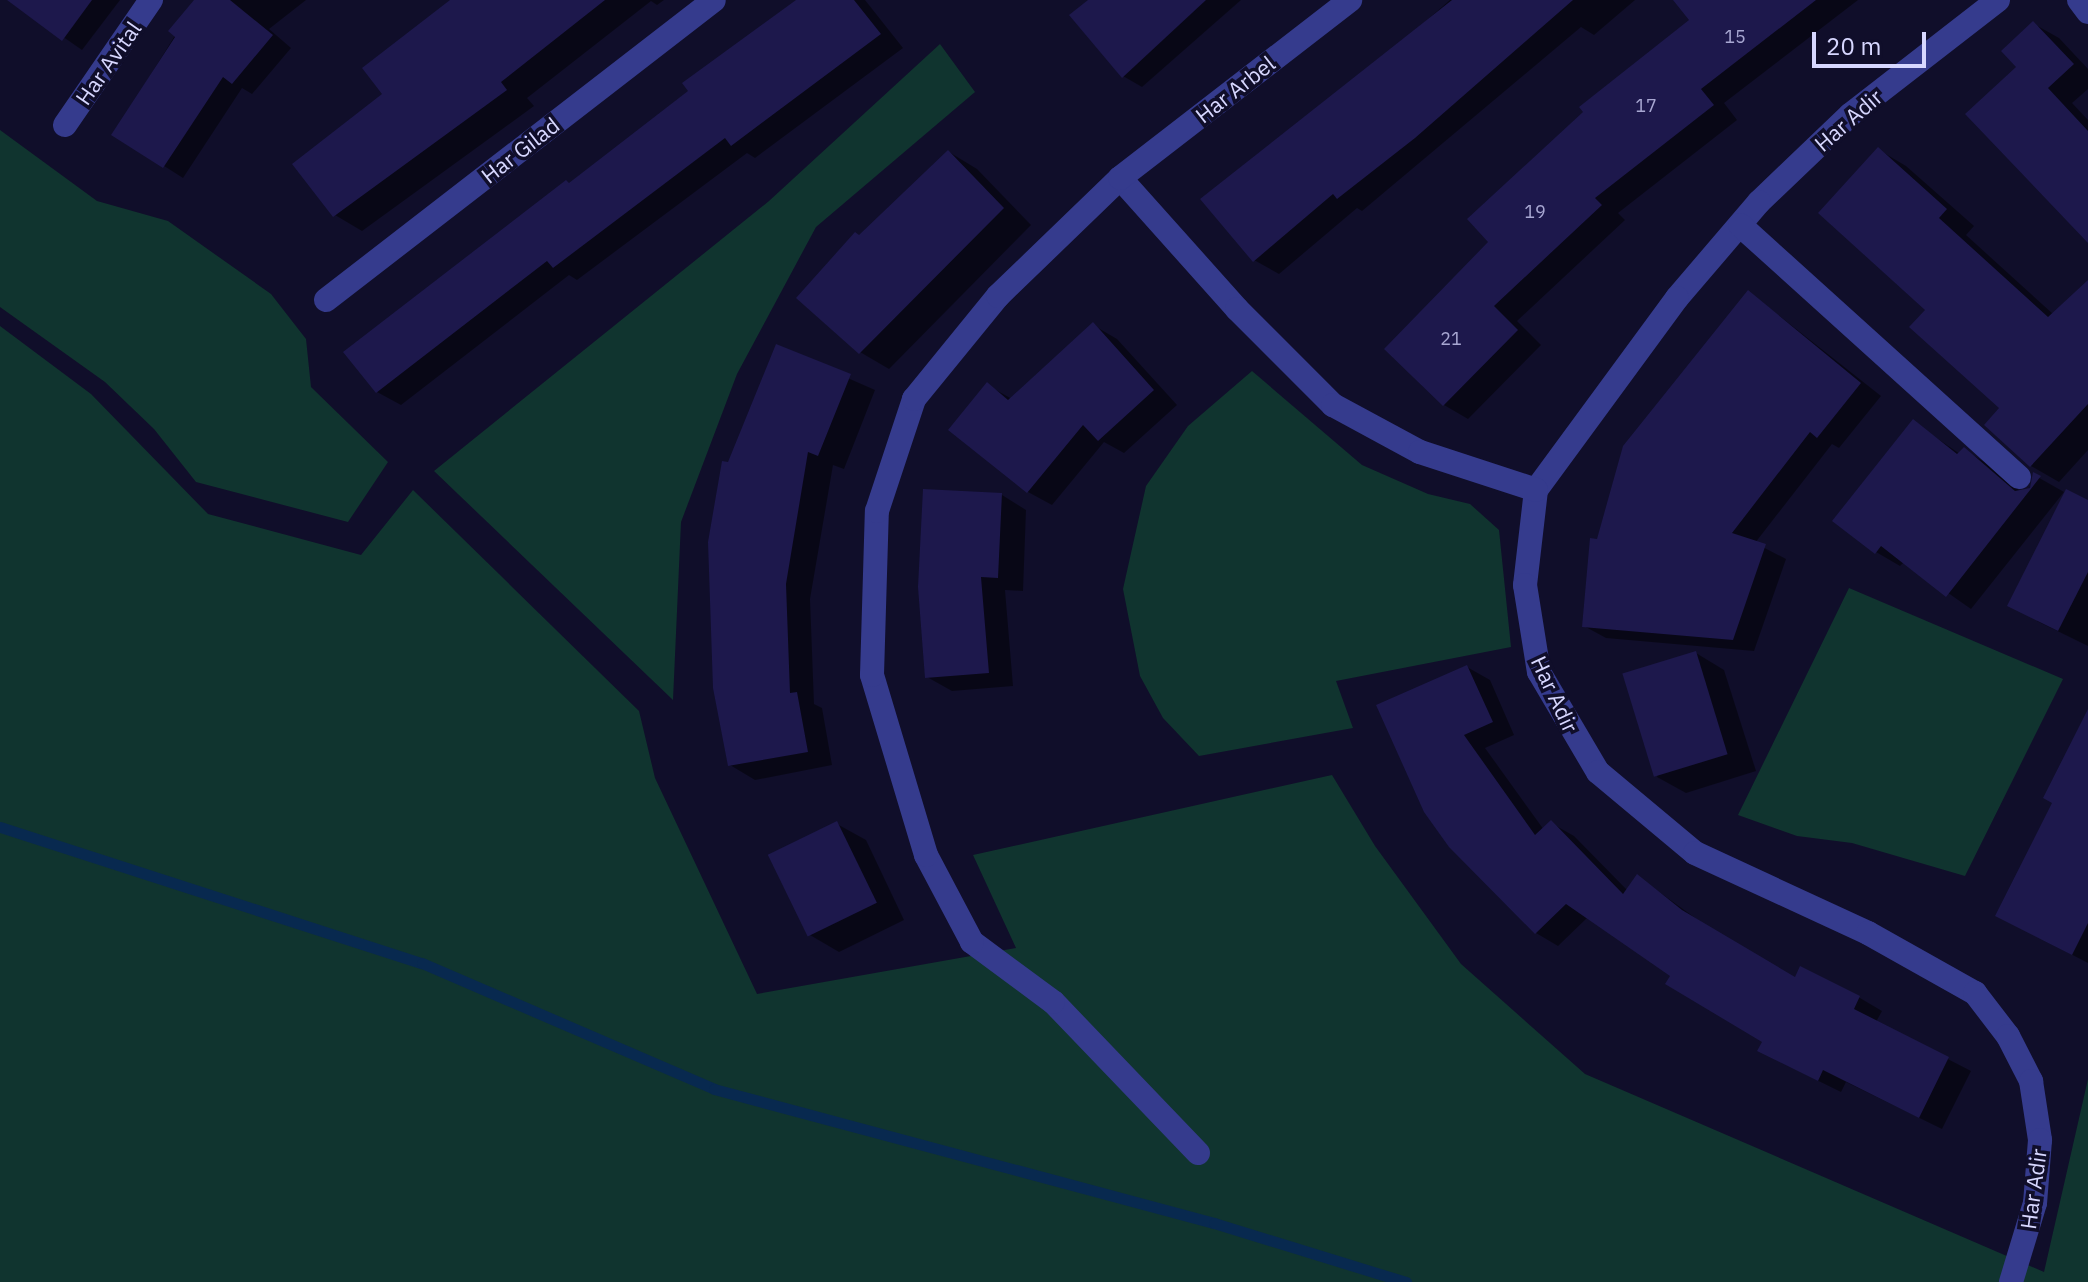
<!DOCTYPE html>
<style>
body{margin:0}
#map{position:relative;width:2088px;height:1282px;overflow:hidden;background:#100e2a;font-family:"IBM Plex Sans",sans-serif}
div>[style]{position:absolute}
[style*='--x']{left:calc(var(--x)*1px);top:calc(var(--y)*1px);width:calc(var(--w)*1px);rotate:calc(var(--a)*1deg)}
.green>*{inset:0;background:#10342f}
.shadow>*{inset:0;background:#0007}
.stream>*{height:11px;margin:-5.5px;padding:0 5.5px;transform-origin:5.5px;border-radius:5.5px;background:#08294f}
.building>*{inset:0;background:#1d184c;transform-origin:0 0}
.minor>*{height:24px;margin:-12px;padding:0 12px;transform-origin:12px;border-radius:12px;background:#353b8d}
span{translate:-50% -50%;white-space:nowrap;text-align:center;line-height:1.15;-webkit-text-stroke:7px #100e2a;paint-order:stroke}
.number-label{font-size:18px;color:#a8a7d2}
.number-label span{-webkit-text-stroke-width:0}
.street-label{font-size:22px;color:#d7d7ff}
.scale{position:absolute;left:1812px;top:32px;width:114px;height:36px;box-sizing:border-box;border:4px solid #d7d7ff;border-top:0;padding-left:10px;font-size:24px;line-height:28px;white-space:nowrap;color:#d7d7ff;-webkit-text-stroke:6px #100e2a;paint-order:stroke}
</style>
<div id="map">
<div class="green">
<div style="clip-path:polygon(940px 44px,975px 92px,816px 227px,737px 374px,681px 522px,673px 700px,434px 471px,769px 201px)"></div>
<div style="clip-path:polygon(0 130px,97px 201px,168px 221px,271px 294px,306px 339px,311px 387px,388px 462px,348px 522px,196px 482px,154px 429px,105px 382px,0 307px)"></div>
<div style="clip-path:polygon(0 326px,91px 394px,208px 514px,361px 555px,413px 490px,639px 711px,655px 778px,757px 994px,1016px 948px,973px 855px,1332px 775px,1375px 846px,1461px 964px,1585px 1074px,2044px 1272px,2088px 1079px,2088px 1282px,0 1282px)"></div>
<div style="clip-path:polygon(1252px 371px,1362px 465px,1428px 494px,1470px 504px,1499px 530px,1511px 647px,1336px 681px,1353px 728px,1199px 756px,1163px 718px,1140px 676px,1123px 589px,1146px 486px,1188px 426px)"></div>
<div style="clip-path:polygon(1849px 588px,2063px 679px,1965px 876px,1852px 843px,1797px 836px,1738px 815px)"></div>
</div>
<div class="shadow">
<div style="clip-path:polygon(10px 0,120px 0,82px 50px)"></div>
<div style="clip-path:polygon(197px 0,306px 0,269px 29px,291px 48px,252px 94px,242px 88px,183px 178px,114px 134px)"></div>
<div style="clip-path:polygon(473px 0,664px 0,657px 5px,651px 1px,527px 98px,534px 106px,362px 231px,335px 215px,385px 94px)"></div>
<div style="clip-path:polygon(797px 0,865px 0,903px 48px,755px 158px,747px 153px,577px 280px,569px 275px,401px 405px,377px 392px,691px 91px)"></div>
<div style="clip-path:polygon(1089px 0,1241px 0,1142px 87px,1123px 76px)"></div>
<div style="clip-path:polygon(1450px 0,1635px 0,1594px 35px,1581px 27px,1362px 211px,1357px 208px,1279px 274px,1254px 260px,1340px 96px)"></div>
<div style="clip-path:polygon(1676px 0,1858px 0,1724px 103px,1737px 120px,1618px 213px,1625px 220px,1517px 321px,1541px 345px,1468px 419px,1444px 405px,1491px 242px,1692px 21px)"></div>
<div style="clip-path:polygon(2034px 24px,2059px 38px,2088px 69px,2088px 89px,2072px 103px,2088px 120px,2088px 240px,2019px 67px)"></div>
<div style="clip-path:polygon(1879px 150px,1906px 166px,1974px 226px,1966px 235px,2053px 314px,2088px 283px,2088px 450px,2059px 482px,2031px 466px,1987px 425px,2002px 408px,1927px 309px)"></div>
<div style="clip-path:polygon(949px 152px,977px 169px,1031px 225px,889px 369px,860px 352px,860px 237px)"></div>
<div style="clip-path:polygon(1749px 292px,1881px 396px,1839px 448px,1832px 444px,1755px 543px,1786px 559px,1754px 651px,1606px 638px,1584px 626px)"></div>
<div style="clip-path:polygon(1093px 325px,1117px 339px,1177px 405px,1124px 453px,1104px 442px,1052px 505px,1028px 492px,987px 385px,1012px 399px)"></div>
<div style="clip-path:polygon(777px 347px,875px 390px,844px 469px,833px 465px,810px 599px,814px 704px,822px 708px,832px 765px,755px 780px,730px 765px,730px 465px)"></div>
<div style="clip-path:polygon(1913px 422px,1960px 454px,1964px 450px,1988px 464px,2021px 492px,2031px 489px,2034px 475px,2064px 492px,1971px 609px,1904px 562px,1900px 566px,1876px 552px)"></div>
<div style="clip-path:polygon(1002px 495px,1026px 510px,1023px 591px,1005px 590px,1013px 686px,952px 691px,927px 677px)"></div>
<div style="clip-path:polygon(2088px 502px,2088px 646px,2037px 621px)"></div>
<div style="clip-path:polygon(1696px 653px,1724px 670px,1756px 771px,1686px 793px,1657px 777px)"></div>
<div style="clip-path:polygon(1467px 667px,1490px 680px,1514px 735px,1485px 748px,1544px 830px,1551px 823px,1574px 836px,1627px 890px,1637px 876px,1705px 925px,1796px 979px,1801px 969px,1860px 998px,1882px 1011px,1876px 1022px,1971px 1071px,1942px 1129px,1846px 1082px,1841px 1092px,1782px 1063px,1765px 1041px,1588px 917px,1558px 946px,1536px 933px,1450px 846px)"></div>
<div style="clip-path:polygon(2088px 714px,2088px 963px,1998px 916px,2055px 803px)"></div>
<div style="clip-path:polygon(837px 824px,866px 840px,904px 920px,839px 952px,810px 935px)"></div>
</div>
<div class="stream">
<div style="--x:0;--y:827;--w:443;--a:17.9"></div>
<div style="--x:422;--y:963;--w:318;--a:23.3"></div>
<div style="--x:714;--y:1089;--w:518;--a:15"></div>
<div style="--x:1214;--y:1223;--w:201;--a:17.1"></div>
</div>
<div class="building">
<div style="clip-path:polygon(7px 0,92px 0,62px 41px)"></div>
<div style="clip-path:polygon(194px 0,230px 0,273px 35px,232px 84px,223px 77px,163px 168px,111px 135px,175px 37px,168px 31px)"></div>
<div style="clip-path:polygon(450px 0,605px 0,501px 82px,507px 90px,333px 217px,292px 164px,382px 94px,362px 68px)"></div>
<div style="clip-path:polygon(796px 0,854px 0,881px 34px,731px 146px,725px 138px,553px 268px,547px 261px,376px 393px,343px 352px,566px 180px,569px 183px,688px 91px,682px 83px)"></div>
<div style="clip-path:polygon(1088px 0,1206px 0,1122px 78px,1069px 15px)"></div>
<div style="clip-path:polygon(1452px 0,1573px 0,1415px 138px,1337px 199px,1333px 194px,1253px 262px,1200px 199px)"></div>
<div style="clip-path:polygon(1673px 0,1816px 0,1701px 89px,1714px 105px,1595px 198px,1602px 205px,1494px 306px,1518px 330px,1443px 406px,1384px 349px,1488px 242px,1467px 219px,1583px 112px,1579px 107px,1689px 20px)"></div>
<div style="clip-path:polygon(2033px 21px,2074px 64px,2048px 88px,2088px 131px,2088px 243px,1965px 114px,2016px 67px,2001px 51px)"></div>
<div style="clip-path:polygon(1878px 147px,1947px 209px,1939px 218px,2048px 317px,2088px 280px,2088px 404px,2030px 467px,1984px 425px,1999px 408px,1909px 327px,1925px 310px,1818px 213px)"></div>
<div style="clip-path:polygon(948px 150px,1004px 208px,859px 354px,796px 298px,855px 232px,859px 235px)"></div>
<div style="clip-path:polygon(1748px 290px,1861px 383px,1817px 438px,1810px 432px,1732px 533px,1766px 544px,1733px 640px,1582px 627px,1590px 538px,1597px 539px,1623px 446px)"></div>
<div style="clip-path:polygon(1093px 322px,1154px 390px,1098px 441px,1083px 425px,1027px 493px,948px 430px,987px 382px,1008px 400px)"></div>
<div style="clip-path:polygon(776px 344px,851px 374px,818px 456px,808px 452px,786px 584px,790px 693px,797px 692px,808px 752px,728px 766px,713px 688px,708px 542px,722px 461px,728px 462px)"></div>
<div style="clip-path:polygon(1913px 419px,1957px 454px,1964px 447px,2015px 491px,2030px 488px,2033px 472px,2041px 476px,1946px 597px,1881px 546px,1875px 554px,1832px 521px)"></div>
<div style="clip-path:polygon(923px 489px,1002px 493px,998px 578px,981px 577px,989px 673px,925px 678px,918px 587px)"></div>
<div style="clip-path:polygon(2066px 489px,2088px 500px,2088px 572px,2058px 631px,2007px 606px)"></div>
<div style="left:1696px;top:651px;width:108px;height:77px;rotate:73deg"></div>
<div style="clip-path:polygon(1467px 665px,1493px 722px,1464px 735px,1535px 835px,1551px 820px,1623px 894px,1637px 874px,1682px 910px,1795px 977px,1800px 966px,1860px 996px,1854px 1009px,1949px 1057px,1919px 1118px,1823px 1070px,1818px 1081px,1757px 1051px,1762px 1042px,1665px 984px,1670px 976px,1566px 904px,1535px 934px,1449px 847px,1424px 812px,1376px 705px)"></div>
<div style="clip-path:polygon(2088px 709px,2088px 923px,2072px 955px,1995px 916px,2052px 803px,2043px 798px)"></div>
<div style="left:837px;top:821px;width:91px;height:77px;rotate:64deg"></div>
</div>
<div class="minor">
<div style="--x:1998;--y:0;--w:187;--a:142.2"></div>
<div style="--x:1850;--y:115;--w:126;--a:136.3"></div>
<div style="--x:1759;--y:202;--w:126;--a:130.5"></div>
<div style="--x:1677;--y:298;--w:238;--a:126.3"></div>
<div style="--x:1536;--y:490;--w:96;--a:96.6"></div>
<div style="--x:1525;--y:585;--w:88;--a:80.9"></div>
<div style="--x:1539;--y:672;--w:116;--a:59.5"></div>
<div style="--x:1598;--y:772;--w:126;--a:39.9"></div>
<div style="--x:1695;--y:853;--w:191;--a:24.8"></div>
<div style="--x:1868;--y:933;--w:123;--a:29.3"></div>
<div style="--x:1975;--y:993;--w:54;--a:52.5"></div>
<div style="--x:2008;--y:1036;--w:51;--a:62.9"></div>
<div style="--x:2031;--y:1081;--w:60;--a:81.3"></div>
<div style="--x:2040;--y:1140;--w:63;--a:94.5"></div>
<div style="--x:2035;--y:1203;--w:83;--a:106.9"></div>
<div style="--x:2079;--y:0;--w:15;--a:53"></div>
<div style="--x:65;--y:125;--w:152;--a:-55.5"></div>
<div style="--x:1120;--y:178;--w:176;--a:48.2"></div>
<div style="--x:1237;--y:309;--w:136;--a:45"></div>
<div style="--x:1333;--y:405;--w:99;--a:28.4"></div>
<div style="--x:1420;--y:452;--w:122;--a:18.1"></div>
<div style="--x:1740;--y:225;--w:376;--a:42.1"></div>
<div style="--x:326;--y:300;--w:490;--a:-37.7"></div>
<div style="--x:1198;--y:1153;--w:209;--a:-133.8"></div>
<div style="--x:1053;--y:1002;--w:101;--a:-143.5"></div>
<div style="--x:972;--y:942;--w:98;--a:-117.9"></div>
<div style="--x:926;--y:855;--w:188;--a:-106.7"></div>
<div style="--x:872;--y:675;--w:164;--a:-88.3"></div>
<div style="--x:877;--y:511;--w:118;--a:-71.7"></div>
<div style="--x:914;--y:399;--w:133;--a:-50.8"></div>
<div style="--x:998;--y:296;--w:170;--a:-44"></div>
<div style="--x:1120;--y:178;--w:291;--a:-37.7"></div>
</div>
<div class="number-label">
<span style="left:1735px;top:37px">15</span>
<span style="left:1646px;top:106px">17</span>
<span style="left:1535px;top:212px">19</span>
<span style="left:1451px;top:339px">21</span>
</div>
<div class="street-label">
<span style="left:108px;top:63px;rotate:-55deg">Har Avital</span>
<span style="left:1235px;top:89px;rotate:-38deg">Har Arbel</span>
<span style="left:1848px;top:120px;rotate:-41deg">Har Adir</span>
<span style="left:520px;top:150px;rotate:-38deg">Har Gilad</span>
<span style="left:1555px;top:694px;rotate:65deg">Har Adir</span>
<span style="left:2033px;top:1189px;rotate:-82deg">Har Adir</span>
</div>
<div class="scale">20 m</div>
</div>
